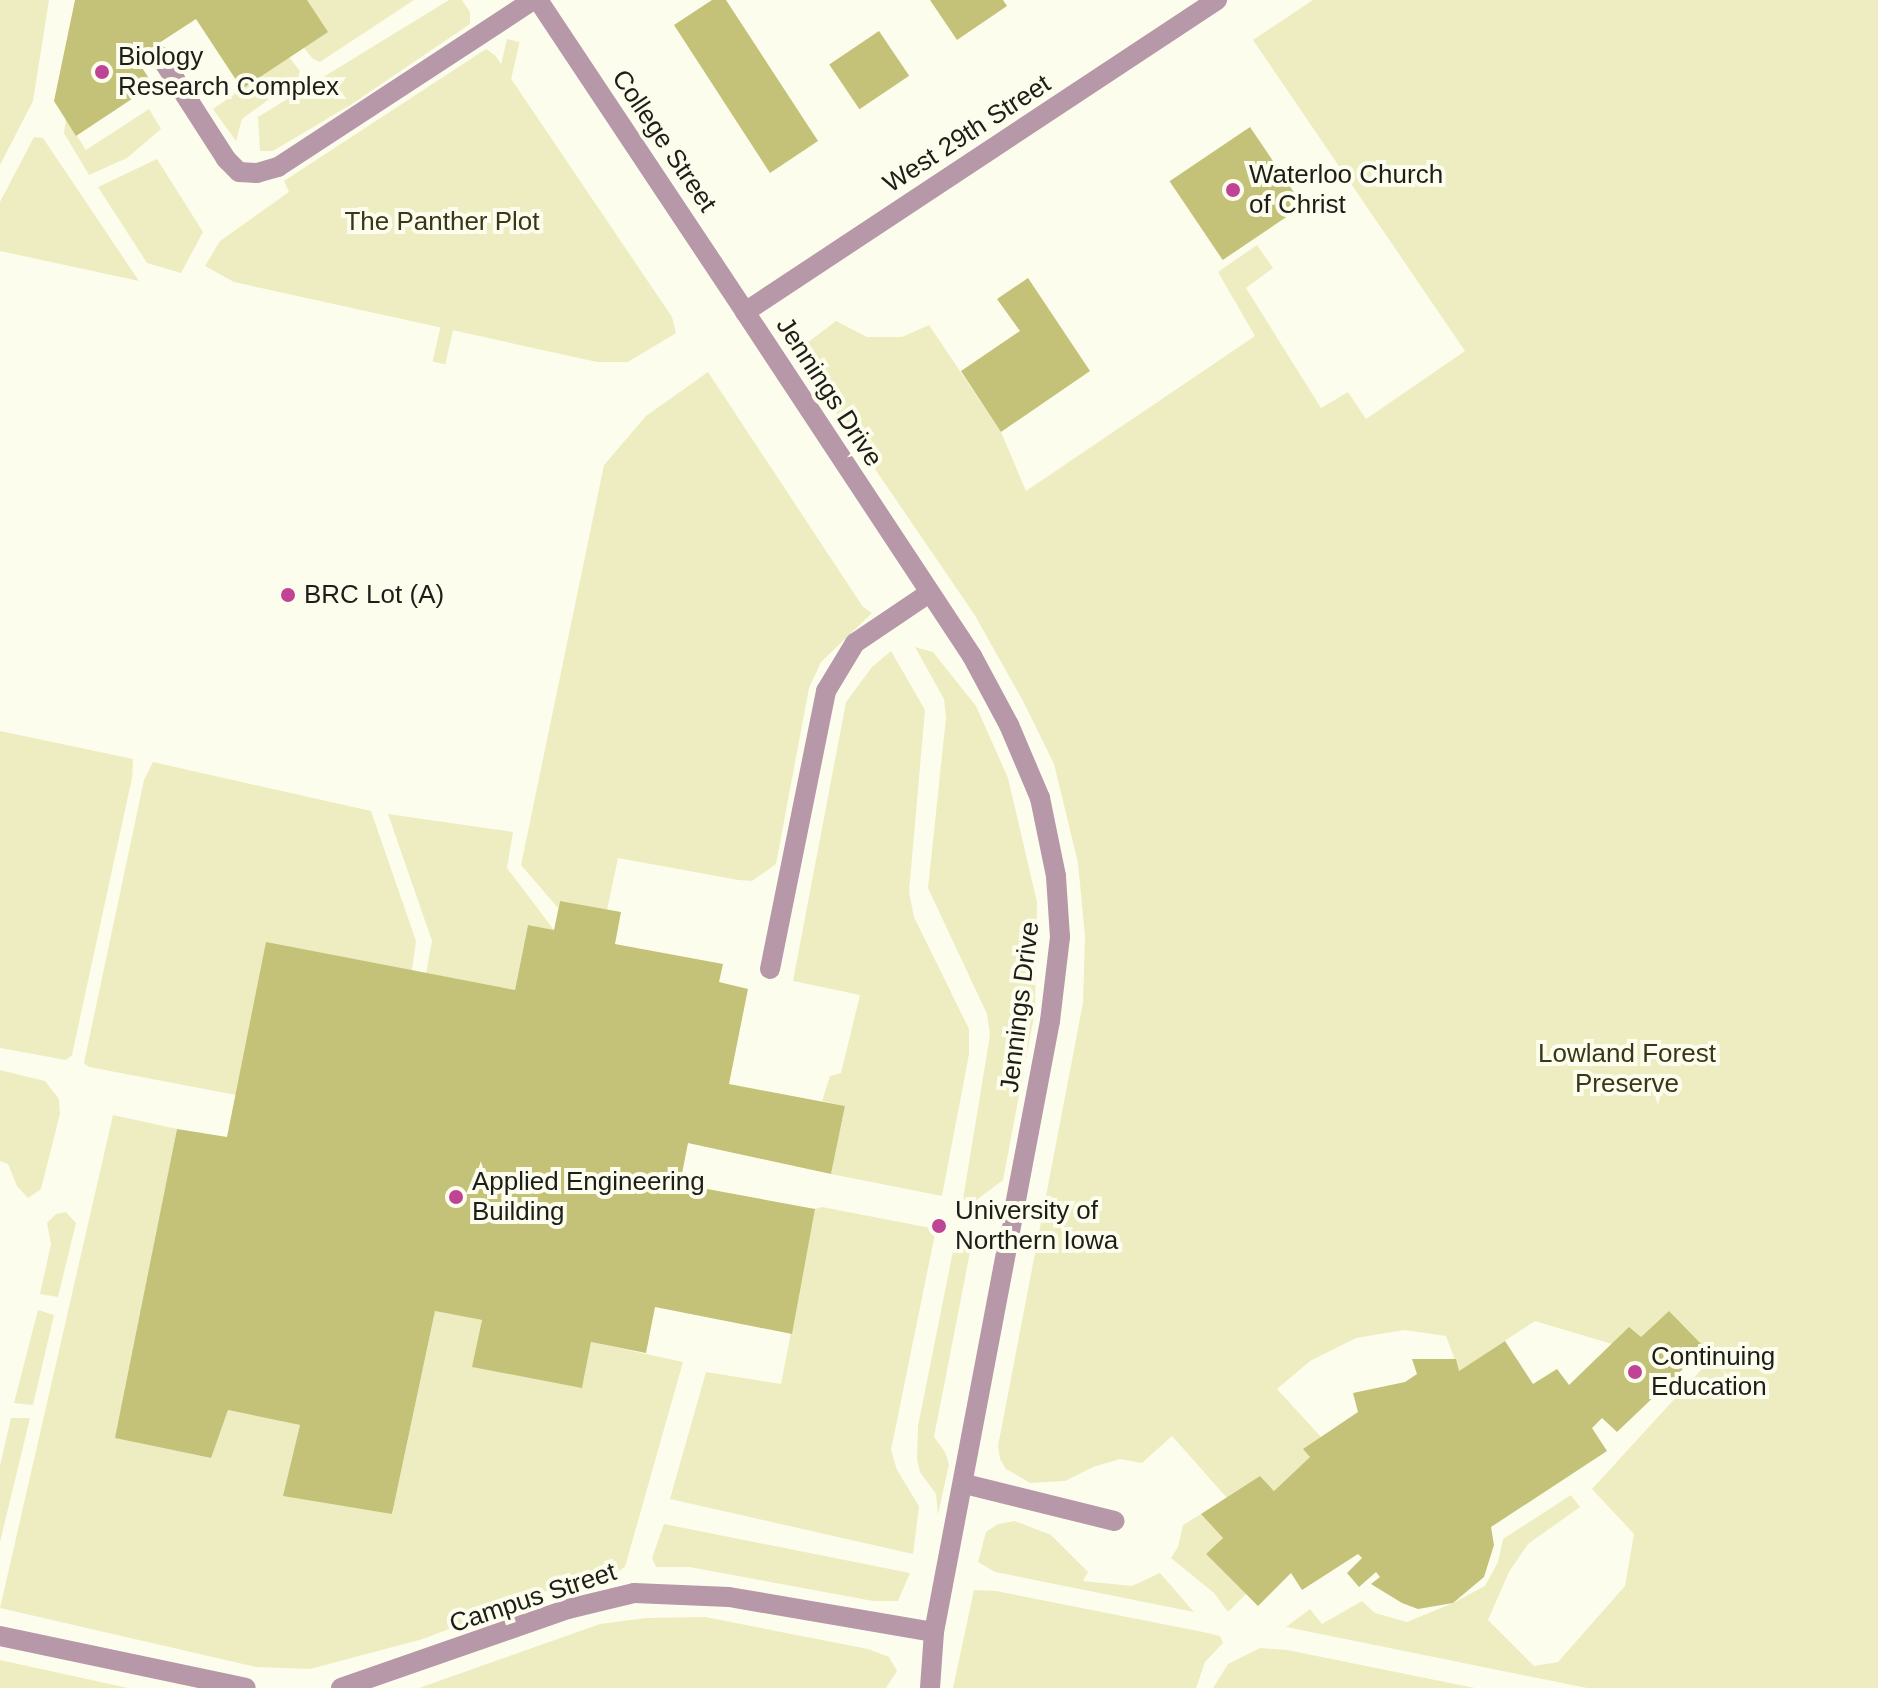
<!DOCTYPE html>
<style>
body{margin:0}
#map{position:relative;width:1878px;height:1688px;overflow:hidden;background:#fdfdee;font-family:Arial,sans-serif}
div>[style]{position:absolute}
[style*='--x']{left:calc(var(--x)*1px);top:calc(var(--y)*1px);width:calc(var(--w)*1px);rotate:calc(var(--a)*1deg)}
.green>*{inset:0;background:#eeedc1;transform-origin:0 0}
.building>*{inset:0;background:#c4c178;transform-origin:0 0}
.service>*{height:20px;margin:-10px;padding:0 10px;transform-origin:10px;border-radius:10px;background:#b698a9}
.minor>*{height:20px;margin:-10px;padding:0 10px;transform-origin:10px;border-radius:10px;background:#b698a9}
.tertiary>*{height:20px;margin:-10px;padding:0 10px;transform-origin:10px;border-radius:10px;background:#b698a9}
.dots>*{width:22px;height:22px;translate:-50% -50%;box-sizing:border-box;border:4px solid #fdfdee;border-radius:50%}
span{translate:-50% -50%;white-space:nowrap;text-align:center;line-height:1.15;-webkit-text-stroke:8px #fdfdee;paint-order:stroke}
.poi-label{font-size:26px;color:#1e1e19}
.left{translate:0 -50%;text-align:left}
.street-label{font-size:26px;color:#1e1e19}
.park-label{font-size:26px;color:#393717}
</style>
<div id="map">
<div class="green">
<div style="clip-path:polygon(0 0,49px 0,33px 101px,0 165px)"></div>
<div style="clip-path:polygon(307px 0,414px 0,320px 62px,313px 59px,304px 48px)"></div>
<div style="clip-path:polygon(449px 0,462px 0,470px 12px,470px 24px,352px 104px,273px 151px,260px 151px,258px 117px)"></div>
<div style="clip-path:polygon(1313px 0,1878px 0,1878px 1688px,1587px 1688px,1286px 1627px,1310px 1609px,1322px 1624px,1362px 1601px,1375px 1613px,1407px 1622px,1453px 1603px,1485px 1586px,1498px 1562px,1503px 1539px,1571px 1495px,1580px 1507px,1528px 1544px,1509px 1572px,1488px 1620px,1534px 1666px,1558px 1662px,1625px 1586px,1634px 1534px,1592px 1489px,1711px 1359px,1736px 1384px,1669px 1311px,1641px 1337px,1612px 1344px,1535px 1321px,1459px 1371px,1446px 1336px,1404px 1330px,1356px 1338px,1310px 1361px,1277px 1389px,1321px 1437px,1304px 1449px,1310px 1457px,1274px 1491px,1260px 1476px,1227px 1498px,1172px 1436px,1142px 1463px,1120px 1459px,1093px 1467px,1065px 1481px,1030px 1483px,1006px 1469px,1000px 1459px,998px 1446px,1083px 1003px,1085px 937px,1078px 863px,1054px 764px,1023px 701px,974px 614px,825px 396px,803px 346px,836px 321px,867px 337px,902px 337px,929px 325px,1001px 432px,1026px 491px,1255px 336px,1218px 272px,1257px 245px,1273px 268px,1246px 288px,1321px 408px,1348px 392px,1366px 419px,1465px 351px,1253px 40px)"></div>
<div style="left:507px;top:39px;width:13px;height:331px;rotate:13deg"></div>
<div style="clip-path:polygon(486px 49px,495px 55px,672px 317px,676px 333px,628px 362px,597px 362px,234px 282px,205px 266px,220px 241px,289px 192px,284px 181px)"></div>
<div style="clip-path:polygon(289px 57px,300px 71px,298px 78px,242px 119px,236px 141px,213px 109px)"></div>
<div style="clip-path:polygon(149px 109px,161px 129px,127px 158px,89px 175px,64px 133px,66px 119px,86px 150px)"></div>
<div style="clip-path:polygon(34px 137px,43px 138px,139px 281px,0 251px,0 202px)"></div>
<div style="clip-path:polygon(157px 159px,203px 232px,181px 273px,147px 263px,98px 187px)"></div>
<div style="clip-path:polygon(708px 372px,863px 607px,872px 613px,821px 662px,809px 688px,776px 864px,752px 881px,738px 880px,618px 858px,607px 910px,560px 901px,558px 908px,521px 865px,604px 465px,646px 416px)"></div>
<div style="clip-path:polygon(915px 647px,933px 652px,976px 706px,1008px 778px,1037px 902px,1035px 1011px,1003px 1180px,974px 1202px,963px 1199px,990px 1035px,987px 1014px,928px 888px,946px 718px,944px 699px)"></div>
<div style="clip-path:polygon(891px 651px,925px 710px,909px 892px,914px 917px,969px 1029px,969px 1054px,942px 1196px,831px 1174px,845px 1106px,822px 1101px,830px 1076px,841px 1073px,860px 995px,793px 981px,846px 702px,872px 667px)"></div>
<div style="clip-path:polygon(0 731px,133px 759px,132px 778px,72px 1055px,66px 1060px,0 1048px)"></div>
<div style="clip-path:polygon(153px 762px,371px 811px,416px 941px,412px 970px,236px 1095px,89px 1067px,84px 1063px,144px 780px)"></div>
<div style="clip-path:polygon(388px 814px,513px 832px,507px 868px,554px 930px,528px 925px,515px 990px,426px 973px,432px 941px)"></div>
<div style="clip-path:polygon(0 1070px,45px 1081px,59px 1099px,60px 1114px,41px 1189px,28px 1198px,17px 1186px,8px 1164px,0 1161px)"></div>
<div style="clip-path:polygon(113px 1115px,177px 1129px,116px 1438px,210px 1458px,228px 1410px,300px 1425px,285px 1490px,392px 1514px,435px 1311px,482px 1320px,473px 1367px,582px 1387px,591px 1342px,683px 1362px,625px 1567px,612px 1575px,560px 1586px,423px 1639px,310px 1669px,256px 1667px,0 1608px)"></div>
<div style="clip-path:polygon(822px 1207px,936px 1229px,891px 1450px,897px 1470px,919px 1506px,913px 1554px,670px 1499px,706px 1372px,781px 1384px,815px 1209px)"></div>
<div style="clip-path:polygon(66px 1212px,76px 1223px,58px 1297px,40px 1294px,51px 1244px,47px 1223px,56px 1214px)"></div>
<div style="clip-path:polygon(957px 1231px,972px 1242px,934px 1437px,945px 1452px,949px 1464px,938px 1515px,936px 1494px,920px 1472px,917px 1460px,918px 1426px)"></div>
<div style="clip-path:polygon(38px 1310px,54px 1315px,33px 1405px,14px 1403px)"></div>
<div style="clip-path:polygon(11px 1418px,30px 1418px,0 1542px,0 1466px)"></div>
<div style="clip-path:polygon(1201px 1514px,1223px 1538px,1206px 1554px,1246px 1594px,1228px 1612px,1214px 1593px,1171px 1558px,1178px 1547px,1183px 1525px)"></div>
<div style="clip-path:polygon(1015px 1521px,1051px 1535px,1088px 1572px,1083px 1581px,1132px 1586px,1160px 1573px,1194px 1612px,995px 1572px,978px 1562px,986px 1532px,998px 1524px)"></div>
<div style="clip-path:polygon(664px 1524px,910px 1573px,898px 1601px,873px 1601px,689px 1567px,656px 1567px,652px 1558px)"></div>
<div style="clip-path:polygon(974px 1590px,996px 1591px,1203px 1632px,1220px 1636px,1223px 1643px,1205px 1662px,1196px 1688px,953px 1688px)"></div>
<div style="clip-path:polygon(705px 1617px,868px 1649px,889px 1657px,897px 1671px,886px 1688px,419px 1688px,600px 1624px,646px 1618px)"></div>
<div style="clip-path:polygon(1260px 1648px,1287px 1650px,1475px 1688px,1213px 1688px,1228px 1664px)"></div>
<div style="clip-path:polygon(0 1660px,128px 1688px,0 1688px)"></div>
</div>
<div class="building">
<div style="clip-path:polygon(75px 0,307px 0,328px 32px,242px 89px,196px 19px,136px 58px,153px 85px,76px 136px,54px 101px)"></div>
<div style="clip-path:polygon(712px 0,726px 0,818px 141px,770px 173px,674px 25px)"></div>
<div style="clip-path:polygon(930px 0,1003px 0,1007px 6px,957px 40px)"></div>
<div style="left:879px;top:31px;width:54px;height:60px;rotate:56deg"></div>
<div style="left:1250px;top:127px;width:95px;height:97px;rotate:56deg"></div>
<div style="clip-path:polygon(1028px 278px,1090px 371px,1001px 432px,961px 371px,1020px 331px,997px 299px)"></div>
<div style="clip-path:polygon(560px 901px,621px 912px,615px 944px,723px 964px,719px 982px,748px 989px,729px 1084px,845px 1106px,831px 1174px,688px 1143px,680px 1184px,815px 1209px,792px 1334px,655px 1307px,646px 1353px,591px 1342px,582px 1388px,472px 1367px,482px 1320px,435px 1311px,392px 1514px,283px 1496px,300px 1425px,228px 1410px,211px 1458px,115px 1438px,177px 1129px,227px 1137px,266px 942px,515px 990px,528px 925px,554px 930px)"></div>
<div style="clip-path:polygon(1669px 1311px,1705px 1348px,1617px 1432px,1602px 1418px,1592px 1428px,1607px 1451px,1491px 1527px,1494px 1545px,1484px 1577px,1453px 1603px,1418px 1609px,1402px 1603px,1371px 1584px,1380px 1577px,1376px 1572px,1359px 1587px,1347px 1573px,1362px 1558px,1358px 1554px,1302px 1590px,1291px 1573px,1258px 1606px,1206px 1554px,1223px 1538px,1201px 1514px,1260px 1476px,1274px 1491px,1310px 1457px,1303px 1449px,1358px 1412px,1353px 1393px,1405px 1382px,1417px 1374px,1412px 1359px,1456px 1359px,1459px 1371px,1505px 1341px,1533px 1384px,1557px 1369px,1569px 1385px,1629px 1327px,1641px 1337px)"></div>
</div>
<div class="service">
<div style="--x:160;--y:56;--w:122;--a:57.3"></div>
<div style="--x:226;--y:159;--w:18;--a:45"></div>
<div style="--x:239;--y:172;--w:18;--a:3"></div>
<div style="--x:257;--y:173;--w:22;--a:-16"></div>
<div style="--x:278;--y:167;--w:305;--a:-33.2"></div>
<div style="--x:770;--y:969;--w:284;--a:-78.6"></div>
<div style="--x:826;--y:691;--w:56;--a:-58.9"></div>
<div style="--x:855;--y:643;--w:89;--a:-34"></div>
</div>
<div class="minor">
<div style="--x:965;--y:1484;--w:154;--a:13.9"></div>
<div style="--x:0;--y:1636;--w:251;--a:11.9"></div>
<div style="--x:341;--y:1688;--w:240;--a:-19.2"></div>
<div style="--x:568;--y:1609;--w:68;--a:-13.6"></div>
<div style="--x:634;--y:1593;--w:95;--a:2.4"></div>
<div style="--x:729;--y:1597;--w:208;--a:9.7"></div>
<div style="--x:930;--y:1688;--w:56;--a:-85.9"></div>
<div style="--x:934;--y:1632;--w:622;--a:-79.25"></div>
<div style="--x:1050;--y:1021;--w:85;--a:-83.2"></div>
<div style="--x:1060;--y:937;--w:61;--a:-93.8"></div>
<div style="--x:1056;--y:876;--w:80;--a:-101.6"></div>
<div style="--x:1040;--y:798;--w:79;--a:-113"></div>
<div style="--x:1009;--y:725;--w:78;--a:-118.2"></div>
<div style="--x:972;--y:656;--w:412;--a:-123.4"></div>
<div style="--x:745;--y:312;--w:566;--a:-33.47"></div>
</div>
<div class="tertiary">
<div style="--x:538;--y:0;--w:374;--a:56.4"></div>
</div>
<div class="dots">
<div style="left:102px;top:72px;background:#bf4496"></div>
<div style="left:1233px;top:190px;background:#bf4496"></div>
<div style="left:288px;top:595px;background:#bf4496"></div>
<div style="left:456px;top:1197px;background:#bf4496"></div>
<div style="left:939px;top:1226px;background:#bf4496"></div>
<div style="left:1635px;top:1372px;background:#bf4496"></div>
</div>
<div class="poi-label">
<span class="left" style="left:118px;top:72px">Biology<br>Research Complex</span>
<span class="left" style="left:1249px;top:190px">Waterloo Church<br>of Christ</span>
<span class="left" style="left:304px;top:595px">BRC Lot (A)</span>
<span class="left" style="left:472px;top:1197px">Applied Engineering<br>Building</span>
<span class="left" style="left:955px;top:1226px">University of<br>Northern Iowa</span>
<span class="left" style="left:1651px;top:1372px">Continuing<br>Education</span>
</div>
<div class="street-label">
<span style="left:967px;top:134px;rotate:-33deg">West 29th Street</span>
<span style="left:664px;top:141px;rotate:56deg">College Street</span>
<span style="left:829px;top:392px;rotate:57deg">Jennings Drive</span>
<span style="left:1020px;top:1007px;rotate:-83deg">Jennings Drive</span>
<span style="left:533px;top:1598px;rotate:-18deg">Campus Street</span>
</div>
<div class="park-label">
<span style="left:442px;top:222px">The Panther Plot</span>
<span style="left:1627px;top:1069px">Lowland Forest<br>Preserve</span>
</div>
</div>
